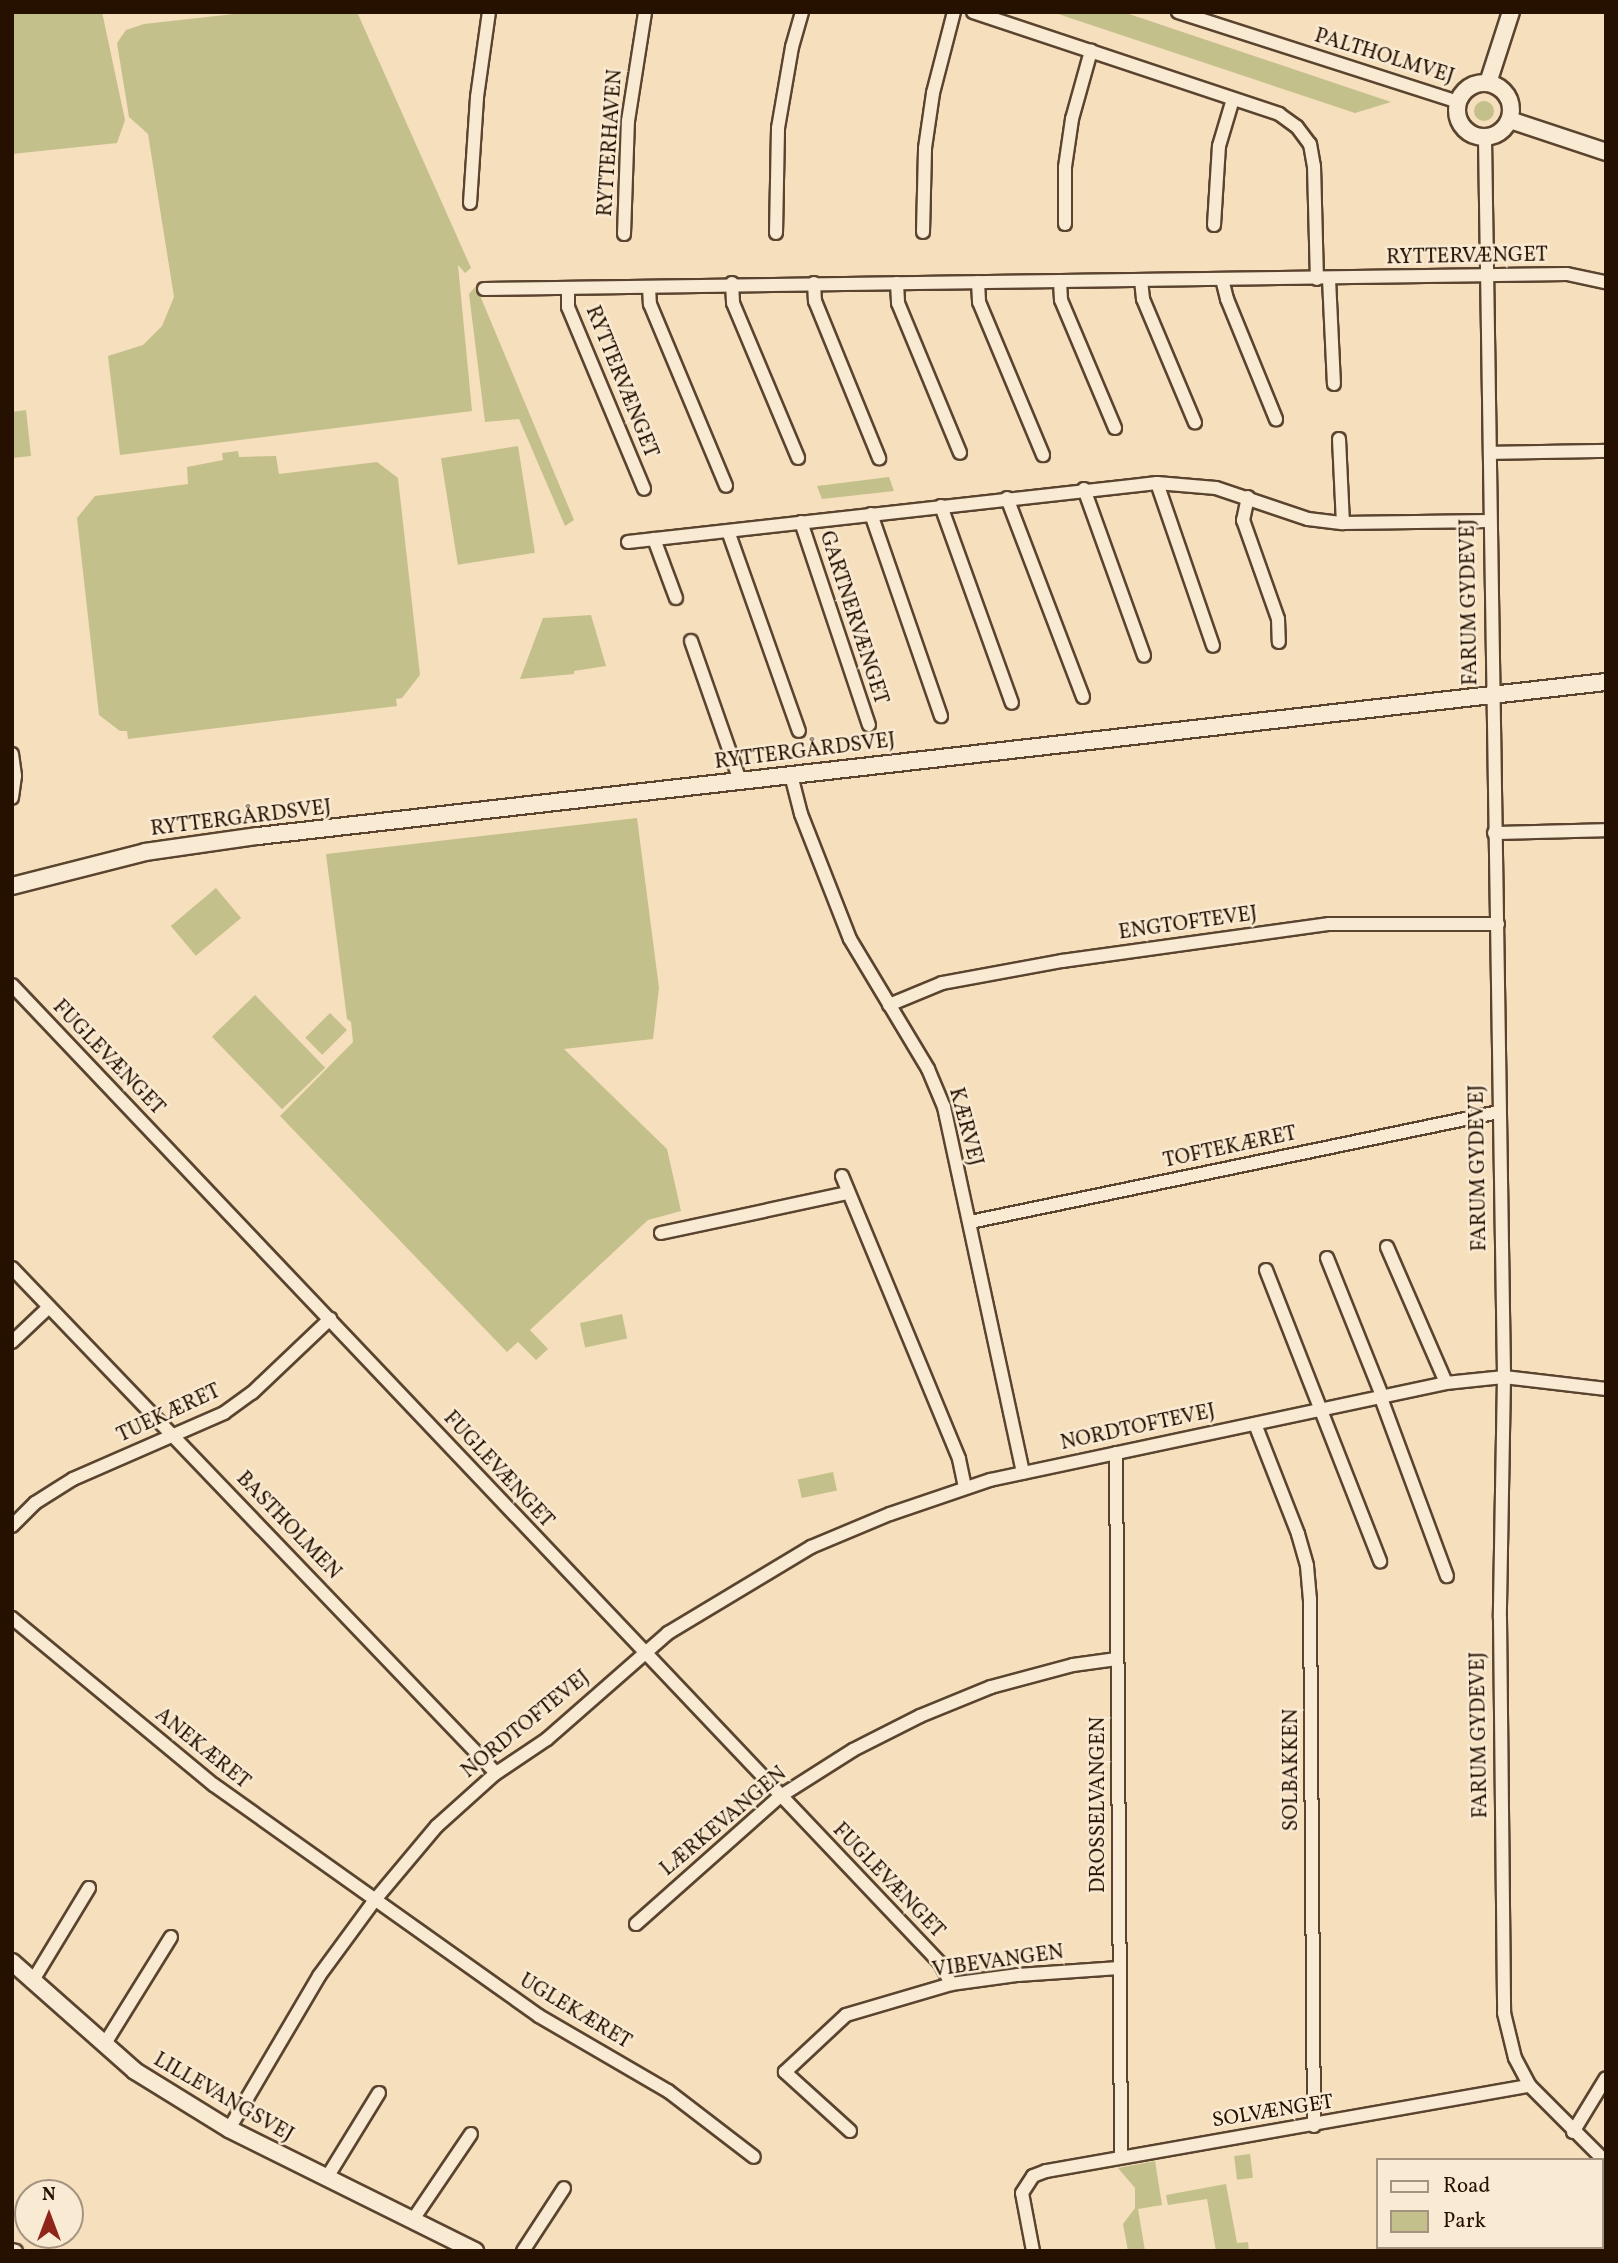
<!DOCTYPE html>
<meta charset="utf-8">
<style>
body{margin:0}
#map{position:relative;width:1618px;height:2263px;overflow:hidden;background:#f6dfbc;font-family:Vollkorn,serif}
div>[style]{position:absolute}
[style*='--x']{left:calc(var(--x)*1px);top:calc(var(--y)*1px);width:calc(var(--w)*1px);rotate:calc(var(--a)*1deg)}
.green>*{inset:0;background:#c4c08b;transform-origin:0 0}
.round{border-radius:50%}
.roads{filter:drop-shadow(2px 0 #5a442f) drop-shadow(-2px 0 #5a442f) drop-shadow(0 2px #5a442f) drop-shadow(0 -2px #5a442f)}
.minor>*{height:12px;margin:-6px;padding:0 6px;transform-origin:6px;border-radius:6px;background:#f9ead3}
.tertiary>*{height:16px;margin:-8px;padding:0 8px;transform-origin:8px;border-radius:8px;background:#f9ead3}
.tertiary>.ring{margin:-8px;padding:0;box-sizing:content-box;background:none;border:16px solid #f9ead3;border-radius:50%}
span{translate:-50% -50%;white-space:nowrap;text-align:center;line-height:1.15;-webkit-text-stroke:5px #f9ead3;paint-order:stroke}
.street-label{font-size:21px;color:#261100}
.frame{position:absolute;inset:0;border:14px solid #261100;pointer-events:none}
.legend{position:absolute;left:1376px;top:2158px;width:228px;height:91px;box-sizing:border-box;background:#f9ead3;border:2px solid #a5937f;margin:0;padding:9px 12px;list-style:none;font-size:21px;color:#261100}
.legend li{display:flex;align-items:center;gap:14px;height:35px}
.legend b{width:35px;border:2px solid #a5937f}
.north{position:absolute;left:14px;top:2179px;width:70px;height:70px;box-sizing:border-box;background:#f9ead3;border:2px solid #a5937f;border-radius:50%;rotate:0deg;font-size:19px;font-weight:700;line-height:28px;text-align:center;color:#261100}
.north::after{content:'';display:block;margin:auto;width:24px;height:32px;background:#8f2418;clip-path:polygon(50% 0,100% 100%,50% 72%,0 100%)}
</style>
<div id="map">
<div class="green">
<div style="clip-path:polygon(12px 12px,102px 12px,125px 120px,117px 143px,12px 154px)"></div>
<div style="clip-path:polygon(252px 12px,357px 12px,471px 268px,465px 273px,458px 265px,472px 411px,120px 455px,108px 356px,143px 345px,162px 326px,174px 297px,148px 134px,129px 117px,117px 43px,126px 30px,144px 24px)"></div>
<div style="clip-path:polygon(1052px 12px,1123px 12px,1391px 102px,1355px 113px)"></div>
<div class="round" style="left:1474px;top:101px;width:20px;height:20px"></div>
<div style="clip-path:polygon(476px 286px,574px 520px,565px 526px,519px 419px,485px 422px,469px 294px)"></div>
<div style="clip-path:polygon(26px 410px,31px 456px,12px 458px,12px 412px)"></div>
<div style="left:518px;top:446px;width:108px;height:78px;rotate:81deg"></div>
<div style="clip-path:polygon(238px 451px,239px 457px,276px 456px,279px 474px,377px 462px,398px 478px,420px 675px,402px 698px,396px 699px,397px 706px,128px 739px,127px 731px,120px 731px,99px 715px,77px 518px,95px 496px,188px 484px,187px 467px,223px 460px,222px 453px)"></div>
<div style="clip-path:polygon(889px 477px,894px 491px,822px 499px,817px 486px)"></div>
<div style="clip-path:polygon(591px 615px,606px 666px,574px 671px,574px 674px,520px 679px,543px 618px)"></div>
<div style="clip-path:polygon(637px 818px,659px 988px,653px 1039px,564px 1049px,667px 1149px,681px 1211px,648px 1220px,530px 1330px,548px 1349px,536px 1360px,518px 1342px,507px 1352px,280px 1116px,353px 1042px,351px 1022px,347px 1019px,326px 854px)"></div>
<div style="left:216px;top:888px;width:39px;height:59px;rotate:50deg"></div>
<div style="left:255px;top:995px;width:101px;height:60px;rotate:46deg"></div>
<div style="left:330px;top:1013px;width:24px;height:35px;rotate:45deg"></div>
<div style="left:622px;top:1314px;width:25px;height:43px;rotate:78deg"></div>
<div style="left:833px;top:1472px;width:19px;height:36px;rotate:78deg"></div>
<div style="left:1250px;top:2154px;width:24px;height:16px;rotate:83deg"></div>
<div style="clip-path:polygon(1155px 2161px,1162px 2205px,1138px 2209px,1145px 2251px,1128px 2251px,1123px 2224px,1135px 2208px,1135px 2188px,1118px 2168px)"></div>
<div style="clip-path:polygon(1226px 2184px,1237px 2243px,1248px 2242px,1249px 2251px,1216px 2251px,1207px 2199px,1168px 2205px,1166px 2195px)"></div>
</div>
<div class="roads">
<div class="minor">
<div style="--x:973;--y:12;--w:323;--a:18.4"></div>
<div style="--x:1279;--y:114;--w:22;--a:36"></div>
<div style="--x:1297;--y:127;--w:21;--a:53"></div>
<div style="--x:1310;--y:144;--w:22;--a:80"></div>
<div style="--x:1314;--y:166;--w:113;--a:88.5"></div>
<div style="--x:1178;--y:12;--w:294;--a:17.8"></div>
<div style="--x:1485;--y:138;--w:1239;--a:89.12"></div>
<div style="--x:1504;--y:1377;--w:241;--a:91"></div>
<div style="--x:1500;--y:1618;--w:395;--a:89.4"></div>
<div style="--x:1504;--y:2013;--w:46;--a:76.3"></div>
<div style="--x:1515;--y:2058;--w:32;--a:62"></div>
<div style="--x:1530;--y:2086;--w:107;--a:45"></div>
<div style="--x:470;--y:203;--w:106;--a:-86.2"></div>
<div style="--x:477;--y:97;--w:86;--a:-82"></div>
<div style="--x:1065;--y:224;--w:57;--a:-90"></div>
<div style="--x:1065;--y:167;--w:49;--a:-81.7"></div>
<div style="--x:1072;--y:119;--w:71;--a:-74.4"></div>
<div style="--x:1214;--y:225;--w:79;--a:-86.4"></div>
<div style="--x:1219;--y:146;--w:49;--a:-73.4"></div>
<div style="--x:923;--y:232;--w:84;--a:-88.6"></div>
<div style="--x:925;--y:148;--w:56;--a:-81.7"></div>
<div style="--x:933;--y:93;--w:84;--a:-75.5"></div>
<div style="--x:776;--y:233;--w:105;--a:-88.9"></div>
<div style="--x:778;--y:128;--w:82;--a:-80.2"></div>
<div style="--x:792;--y:47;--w:36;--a:-74"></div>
<div style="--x:624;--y:234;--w:113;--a:-88"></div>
<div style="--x:628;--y:121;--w:110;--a:-81.1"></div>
<div style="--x:1222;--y:279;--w:21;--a:76"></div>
<div style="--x:1227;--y:299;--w:130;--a:67.8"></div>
<div style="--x:1329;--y:279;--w:105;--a:87.3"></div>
<div style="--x:1141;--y:280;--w:19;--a:84"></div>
<div style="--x:1143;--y:299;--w:134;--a:67.2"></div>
<div style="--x:1060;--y:281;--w:19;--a:87"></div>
<div style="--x:1061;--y:300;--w:139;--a:67.1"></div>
<div style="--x:978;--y:282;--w:20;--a:87"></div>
<div style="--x:979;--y:302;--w:166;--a:67.3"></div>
<div style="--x:732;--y:283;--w:20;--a:87"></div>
<div style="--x:733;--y:303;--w:168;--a:67.2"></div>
<div style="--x:814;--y:283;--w:18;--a:87"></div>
<div style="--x:815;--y:301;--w:170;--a:67.8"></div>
<div style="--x:897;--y:283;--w:20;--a:87"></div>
<div style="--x:898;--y:303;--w:162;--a:67.5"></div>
<div style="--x:649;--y:287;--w:17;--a:87"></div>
<div style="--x:650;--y:304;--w:197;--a:67.3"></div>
<div style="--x:568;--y:288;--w:19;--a:90"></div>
<div style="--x:568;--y:307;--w:197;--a:67.3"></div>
<div style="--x:484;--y:289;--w:1083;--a:-0.79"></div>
<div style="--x:1567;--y:274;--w:40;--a:12"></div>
<div style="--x:1339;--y:439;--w:84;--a:87.3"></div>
<div style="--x:1490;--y:453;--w:116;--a:-1"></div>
<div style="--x:1157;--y:483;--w:172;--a:71"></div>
<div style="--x:1084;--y:489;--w:177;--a:70.2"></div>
<div style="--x:1248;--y:497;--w:24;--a:102"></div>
<div style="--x:1243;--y:520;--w:105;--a:70.5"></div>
<div style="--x:1278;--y:619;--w:23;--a:88"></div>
<div style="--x:1007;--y:498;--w:213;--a:69.1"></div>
<div style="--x:941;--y:506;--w:209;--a:70.2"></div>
<div style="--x:871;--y:514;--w:214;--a:70.9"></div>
<div style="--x:801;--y:522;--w:214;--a:71.5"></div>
<div style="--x:728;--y:531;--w:212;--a:70.5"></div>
<div style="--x:654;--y:539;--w:63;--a:69.6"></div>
<div style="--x:628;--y:542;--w:532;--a:-6.36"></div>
<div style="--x:1157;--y:483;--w:59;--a:4.8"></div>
<div style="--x:1216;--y:488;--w:97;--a:18.6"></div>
<div style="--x:1308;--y:519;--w:35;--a:7"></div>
<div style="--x:1343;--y:523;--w:146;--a:-0.8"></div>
<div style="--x:691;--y:641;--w:148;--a:70.7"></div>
<div style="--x:12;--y:754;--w:22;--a:82"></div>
<div style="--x:15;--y:776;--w:22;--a:98"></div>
<div style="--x:791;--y:775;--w:40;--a:75.6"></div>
<div style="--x:801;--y:814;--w:134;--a:68.6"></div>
<div style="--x:850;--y:939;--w:152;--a:59"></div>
<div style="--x:928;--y:1069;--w:41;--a:67.2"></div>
<div style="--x:944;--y:1107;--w:374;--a:77.8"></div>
<div style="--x:1494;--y:833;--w:112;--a:-1.5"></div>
<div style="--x:12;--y:985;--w:1348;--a:46.5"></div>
<div style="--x:940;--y:1963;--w:24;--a:62"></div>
<div style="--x:889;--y:1005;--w:57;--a:-22.5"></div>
<div style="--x:942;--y:983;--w:122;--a:-10.4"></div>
<div style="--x:1062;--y:961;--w:270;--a:-7.9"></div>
<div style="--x:1329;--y:924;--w:169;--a:0"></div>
<div style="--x:842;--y:1176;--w:306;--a:67.5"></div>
<div style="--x:959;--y:1459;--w:29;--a:78"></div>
<div style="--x:970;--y:1222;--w:540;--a:-11.75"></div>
<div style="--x:661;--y:1233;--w:191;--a:-12.1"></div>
<div style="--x:1387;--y:1247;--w:148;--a:66.5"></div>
<div style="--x:1327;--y:1258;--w:151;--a:68.2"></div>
<div style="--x:12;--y:1268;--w:699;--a:46.22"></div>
<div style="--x:1266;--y:1270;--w:313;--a:68.6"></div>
<div style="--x:12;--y:1342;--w:51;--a:-43.4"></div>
<div style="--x:1381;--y:1398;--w:190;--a:69.7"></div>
<div style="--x:1255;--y:1424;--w:118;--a:68.6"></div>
<div style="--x:1298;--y:1534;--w:33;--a:74"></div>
<div style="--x:1307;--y:1566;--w:33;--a:85"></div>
<div style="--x:1310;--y:1599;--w:527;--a:89.57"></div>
<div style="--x:1116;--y:1453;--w:704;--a:89.59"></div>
<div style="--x:12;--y:1526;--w:33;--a:-45"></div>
<div style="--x:35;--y:1503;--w:45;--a:-32.3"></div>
<div style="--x:73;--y:1479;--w:165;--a:-23.6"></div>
<div style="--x:224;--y:1413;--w:34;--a:-36"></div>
<div style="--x:252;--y:1393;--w:108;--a:-43.5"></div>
<div style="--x:12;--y:1618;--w:262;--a:39.6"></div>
<div style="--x:214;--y:1785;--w:399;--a:35.4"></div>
<div style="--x:539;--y:2016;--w:149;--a:30.2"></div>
<div style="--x:668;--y:2091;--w:108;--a:37.5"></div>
<div style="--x:636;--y:1924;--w:191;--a:-41.6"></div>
<div style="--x:779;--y:1797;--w:88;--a:-32.4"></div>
<div style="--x:853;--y:1750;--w:75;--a:-26.9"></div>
<div style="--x:920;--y:1716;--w:77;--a:-22.2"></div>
<div style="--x:991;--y:1687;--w:85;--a:-15"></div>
<div style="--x:1073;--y:1665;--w:44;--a:-7.8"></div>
<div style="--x:32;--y:1982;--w:110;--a:-58.8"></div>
<div style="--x:104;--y:2045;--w:127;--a:-58.2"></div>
<div style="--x:229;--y:2129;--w:178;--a:-59.5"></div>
<div style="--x:319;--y:1976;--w:93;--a:-53.7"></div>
<div style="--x:374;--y:1901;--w:98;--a:-50"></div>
<div style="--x:437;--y:1826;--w:78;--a:-41.9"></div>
<div style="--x:495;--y:1774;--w:63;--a:-33.9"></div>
<div style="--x:547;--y:1739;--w:161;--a:-41.2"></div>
<div style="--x:668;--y:1633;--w:167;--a:-31"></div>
<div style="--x:811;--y:1547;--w:86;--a:-22.7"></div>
<div style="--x:890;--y:1514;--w:106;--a:-18.8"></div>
<div style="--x:990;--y:1480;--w:466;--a:-12"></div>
<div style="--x:1446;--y:1383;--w:58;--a:-5.9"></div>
<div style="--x:1504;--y:1377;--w:103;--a:6.7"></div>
<div style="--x:850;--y:2131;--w:88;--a:-137.8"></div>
<div style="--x:785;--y:2072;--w:83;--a:-43.1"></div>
<div style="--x:846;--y:2015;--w:109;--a:-16.4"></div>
<div style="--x:951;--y:1984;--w:68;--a:-7.7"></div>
<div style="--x:1018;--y:1975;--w:101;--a:-4"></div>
<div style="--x:1573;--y:2132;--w:63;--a:-58.6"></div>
<div style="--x:326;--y:2179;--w:101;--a:-58.4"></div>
<div style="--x:412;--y:2221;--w:105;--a:-55.9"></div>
<div style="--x:12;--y:2250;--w:4;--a:14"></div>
<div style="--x:523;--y:2251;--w:75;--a:-56.9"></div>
<div style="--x:1033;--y:2251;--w:59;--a:-100.7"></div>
<div style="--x:1022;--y:2193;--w:20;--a:-57"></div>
<div style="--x:1033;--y:2176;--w:14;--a:-21"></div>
<div style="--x:1046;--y:2171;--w:491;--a:-10"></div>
</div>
<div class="tertiary">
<div class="ring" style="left:1457px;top:83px;width:38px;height:38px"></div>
<div style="--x:1488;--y:83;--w:75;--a:-72.1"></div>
<div style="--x:1510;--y:120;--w:101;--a:18.4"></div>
<div style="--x:12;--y:886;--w:137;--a:-14.3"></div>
<div style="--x:145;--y:852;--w:114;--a:-8.1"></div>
<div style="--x:258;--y:836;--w:1357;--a:-6.52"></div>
<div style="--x:12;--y:1962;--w:164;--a:41.5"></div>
<div style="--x:135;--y:2071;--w:110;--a:31.7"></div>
<div style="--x:229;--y:2129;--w:275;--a:26.4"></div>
</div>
</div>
<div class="street-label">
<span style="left:1384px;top:57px;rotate:17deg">PALTHOLMVEJ</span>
<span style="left:611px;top:143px;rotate:-86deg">RYTTERHAVEN</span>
<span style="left:1467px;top:257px;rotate:-1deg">RYTTERVÆNGET</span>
<span style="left:621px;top:382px;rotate:68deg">RYTTERVÆNGET</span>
<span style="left:1470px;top:602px;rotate:-91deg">FARUM GYDEVEJ</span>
<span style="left:853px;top:618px;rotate:72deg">GARTNERVÆNGET</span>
<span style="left:805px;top:752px;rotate:-7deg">RYTTERGÅRDSVEJ</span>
<span style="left:241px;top:819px;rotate:-7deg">RYTTERGÅRDSVEJ</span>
<span style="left:1188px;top:924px;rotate:-8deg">ENGTOFTEVEJ</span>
<span style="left:108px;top:1058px;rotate:46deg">FUGLEVÆNGET</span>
<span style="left:965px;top:1127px;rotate:75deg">KÆRVEJ</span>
<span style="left:1230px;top:1148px;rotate:-12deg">TOFTEKÆRET</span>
<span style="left:1479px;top:1168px;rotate:-91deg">FARUM GYDEVEJ</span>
<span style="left:169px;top:1414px;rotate:-25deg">TUEKÆRET</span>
<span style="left:1138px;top:1428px;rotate:-12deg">NORDTOFTEVEJ</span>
<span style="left:498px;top:1470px;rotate:47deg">FUGLEVÆNGET</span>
<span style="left:288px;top:1526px;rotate:46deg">BASTHOLMEN</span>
<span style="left:526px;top:1725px;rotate:-39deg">NORDTOFTEVEJ</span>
<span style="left:1480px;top:1735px;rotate:-91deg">FARUM GYDEVEJ</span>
<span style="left:202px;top:1749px;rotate:39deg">ANEKÆRET</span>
<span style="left:1292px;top:1770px;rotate:-90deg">SOLBAKKEN</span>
<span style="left:1099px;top:1805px;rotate:-90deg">DROSSELVANGEN</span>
<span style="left:724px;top:1822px;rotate:-40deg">LÆRKEVANGEN</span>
<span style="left:888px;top:1881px;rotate:46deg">FUGLEVÆNGET</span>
<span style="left:998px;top:1962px;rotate:-8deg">VIBEVANGEN</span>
<span style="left:575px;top:2012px;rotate:31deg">UGLEKÆRET</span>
<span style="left:223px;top:2098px;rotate:30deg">LILLEVANGSVEJ</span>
<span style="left:1273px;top:2112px;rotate:-9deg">SOLVÆNGET</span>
</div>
<div class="frame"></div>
<ul class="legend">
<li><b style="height:9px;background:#f9ead3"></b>Road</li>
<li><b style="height:19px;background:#c4c08b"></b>Park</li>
</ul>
<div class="north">N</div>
</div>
